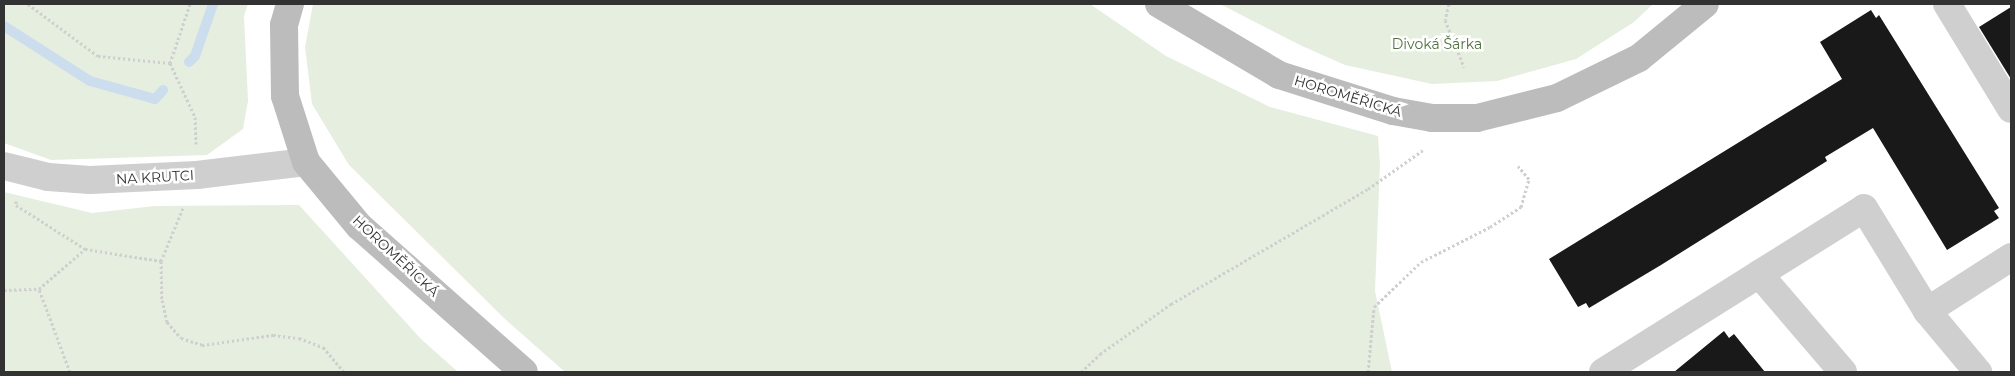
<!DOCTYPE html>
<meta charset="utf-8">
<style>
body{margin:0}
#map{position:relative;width:2015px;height:376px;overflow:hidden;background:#fff;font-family:Montserrat,sans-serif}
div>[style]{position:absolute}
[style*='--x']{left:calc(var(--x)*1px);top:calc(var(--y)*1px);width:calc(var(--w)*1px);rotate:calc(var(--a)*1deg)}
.green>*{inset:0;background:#e6eee0}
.stream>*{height:10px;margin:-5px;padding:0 5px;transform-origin:5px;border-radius:5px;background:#cde}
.building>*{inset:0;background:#191919}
.path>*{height:3px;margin-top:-1.5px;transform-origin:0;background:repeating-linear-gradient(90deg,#cfcfcf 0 2.5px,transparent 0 5px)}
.minor>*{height:28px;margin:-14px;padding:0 14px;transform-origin:14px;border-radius:14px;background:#cfcfcf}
.secondary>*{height:28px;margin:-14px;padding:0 14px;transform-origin:14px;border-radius:14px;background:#bcbcbc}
span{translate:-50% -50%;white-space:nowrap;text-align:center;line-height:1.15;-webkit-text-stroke:5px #fff;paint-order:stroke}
.park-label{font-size:14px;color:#4e703d}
.street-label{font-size:14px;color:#323232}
.frame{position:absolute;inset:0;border:5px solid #323232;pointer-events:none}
</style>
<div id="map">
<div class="green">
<div style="clip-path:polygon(4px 4px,248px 4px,244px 16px,248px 101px,243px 129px,207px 155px,51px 160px,4px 143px)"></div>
<div style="clip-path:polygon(313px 4px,1090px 4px,1166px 56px,1270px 107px,1378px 136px,1380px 164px,1375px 291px,1392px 372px,565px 372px,506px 320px,349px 165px,312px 104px,305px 47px)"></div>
<div style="clip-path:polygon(1220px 4px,1653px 4px,1634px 22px,1576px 59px,1497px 81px,1432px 84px,1345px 65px,1300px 45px)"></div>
<div style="clip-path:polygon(4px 192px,92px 213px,155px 206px,299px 205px,421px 339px,458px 372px,4px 372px)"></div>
</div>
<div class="stream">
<div style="--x:4;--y:26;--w:102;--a:32.6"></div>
<div style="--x:90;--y:81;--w:67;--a:15.5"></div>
<div style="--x:155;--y:99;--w:12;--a:-48"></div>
<div style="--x:189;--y:62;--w:8;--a:-45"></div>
<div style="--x:195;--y:56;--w:55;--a:-70.9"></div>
</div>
<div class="building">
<div style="clip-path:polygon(2011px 7px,2011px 79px,1979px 27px)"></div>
<div style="clip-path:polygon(1871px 10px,1876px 18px,1879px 15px,1999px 208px,1994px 211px,1999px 218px,1947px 250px,1873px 128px,1825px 157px,1827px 161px,1661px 265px,1589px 308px,1586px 303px,1578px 307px,1549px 259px,1842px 79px,1820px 42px)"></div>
<div style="clip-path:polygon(1724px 331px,1729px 338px,1734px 334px,1765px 372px,1674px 372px)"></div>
</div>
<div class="path">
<div style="--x:28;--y:4;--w:87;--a:36.6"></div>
<div style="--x:98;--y:56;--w:72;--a:5.6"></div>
<div style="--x:190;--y:4;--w:62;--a:108.7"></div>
<div style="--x:170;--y:63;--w:60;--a:65.2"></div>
<div style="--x:195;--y:117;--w:27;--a:88"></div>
<div style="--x:1449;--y:4;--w:16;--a:104"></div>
<div style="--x:1445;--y:20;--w:51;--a:68"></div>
<div style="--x:16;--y:201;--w:4;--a:90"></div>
<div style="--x:16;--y:205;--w:82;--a:32.5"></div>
<div style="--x:85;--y:249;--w:77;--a:9"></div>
<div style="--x:183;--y:208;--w:57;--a:112.5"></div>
<div style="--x:161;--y:261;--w:39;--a:89"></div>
<div style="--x:162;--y:300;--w:23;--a:77"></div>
<div style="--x:167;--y:322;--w:21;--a:49"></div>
<div style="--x:181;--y:338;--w:22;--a:18"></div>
<div style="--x:202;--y:345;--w:72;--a:-8"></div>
<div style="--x:273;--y:335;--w:26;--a:7"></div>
<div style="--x:299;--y:338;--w:26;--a:21"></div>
<div style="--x:323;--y:347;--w:33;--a:50"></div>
<div style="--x:4;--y:290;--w:35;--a:-2"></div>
<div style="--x:70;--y:372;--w:89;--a:-110.5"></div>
<div style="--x:39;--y:289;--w:61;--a:-41"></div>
<div style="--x:1081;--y:372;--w:26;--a:-43"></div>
<div style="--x:1100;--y:354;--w:87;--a:-35.2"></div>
<div style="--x:1171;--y:304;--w:228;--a:-30.3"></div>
<div style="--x:1368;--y:189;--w:67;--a:-35.3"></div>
<div style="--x:1368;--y:372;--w:65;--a:-84.7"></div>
<div style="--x:1374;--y:307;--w:65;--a:-43.8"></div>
<div style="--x:1421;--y:262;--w:77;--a:-26.9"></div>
<div style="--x:1490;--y:227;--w:37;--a:-33"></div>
<div style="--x:1521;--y:207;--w:29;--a:-74"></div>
<div style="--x:1529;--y:179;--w:17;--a:-130"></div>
</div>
<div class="minor">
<div style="--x:1947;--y:4;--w:123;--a:58.6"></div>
<div style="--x:4;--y:166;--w:45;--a:14"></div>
<div style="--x:48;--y:177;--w:42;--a:4.1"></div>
<div style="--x:90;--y:180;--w:107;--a:-2.7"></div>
<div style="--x:197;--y:175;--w:110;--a:-6.8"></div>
<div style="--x:1759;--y:274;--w:129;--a:49.4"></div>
<div style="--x:1927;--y:311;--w:100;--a:-32.7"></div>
<div style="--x:1603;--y:372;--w:308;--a:-32.1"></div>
<div style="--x:1864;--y:208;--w:121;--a:58.5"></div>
<div style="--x:1927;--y:311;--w:80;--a:50.1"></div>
</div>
<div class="secondary">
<div style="--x:290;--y:4;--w:22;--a:106"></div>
<div style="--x:284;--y:25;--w:71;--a:89.2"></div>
<div style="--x:285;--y:96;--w:69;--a:72.3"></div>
<div style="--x:306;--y:162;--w:83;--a:50.4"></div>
<div style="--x:359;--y:226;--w:220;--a:41.5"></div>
<div style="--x:1159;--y:4;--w:139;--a:30.6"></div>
<div style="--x:1279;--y:75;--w:120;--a:17.5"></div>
<div style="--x:1393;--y:111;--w:40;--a:10"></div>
<div style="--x:1432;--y:118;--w:45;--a:0"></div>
<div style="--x:1477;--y:118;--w:82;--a:-14"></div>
<div style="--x:1557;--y:98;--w:91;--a:-26"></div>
<div style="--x:1639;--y:58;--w:85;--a:-39.3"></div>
</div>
<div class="park-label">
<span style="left:1437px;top:44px">Divoká Šárka</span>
</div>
<div class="street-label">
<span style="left:1348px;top:96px;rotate:17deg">HOROMĚŘICKÁ</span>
<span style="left:155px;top:177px;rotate:-3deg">NA KRUTCI</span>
<span style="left:396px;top:256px;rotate:43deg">HOROMĚŘICKÁ</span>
</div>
<div class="frame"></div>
</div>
